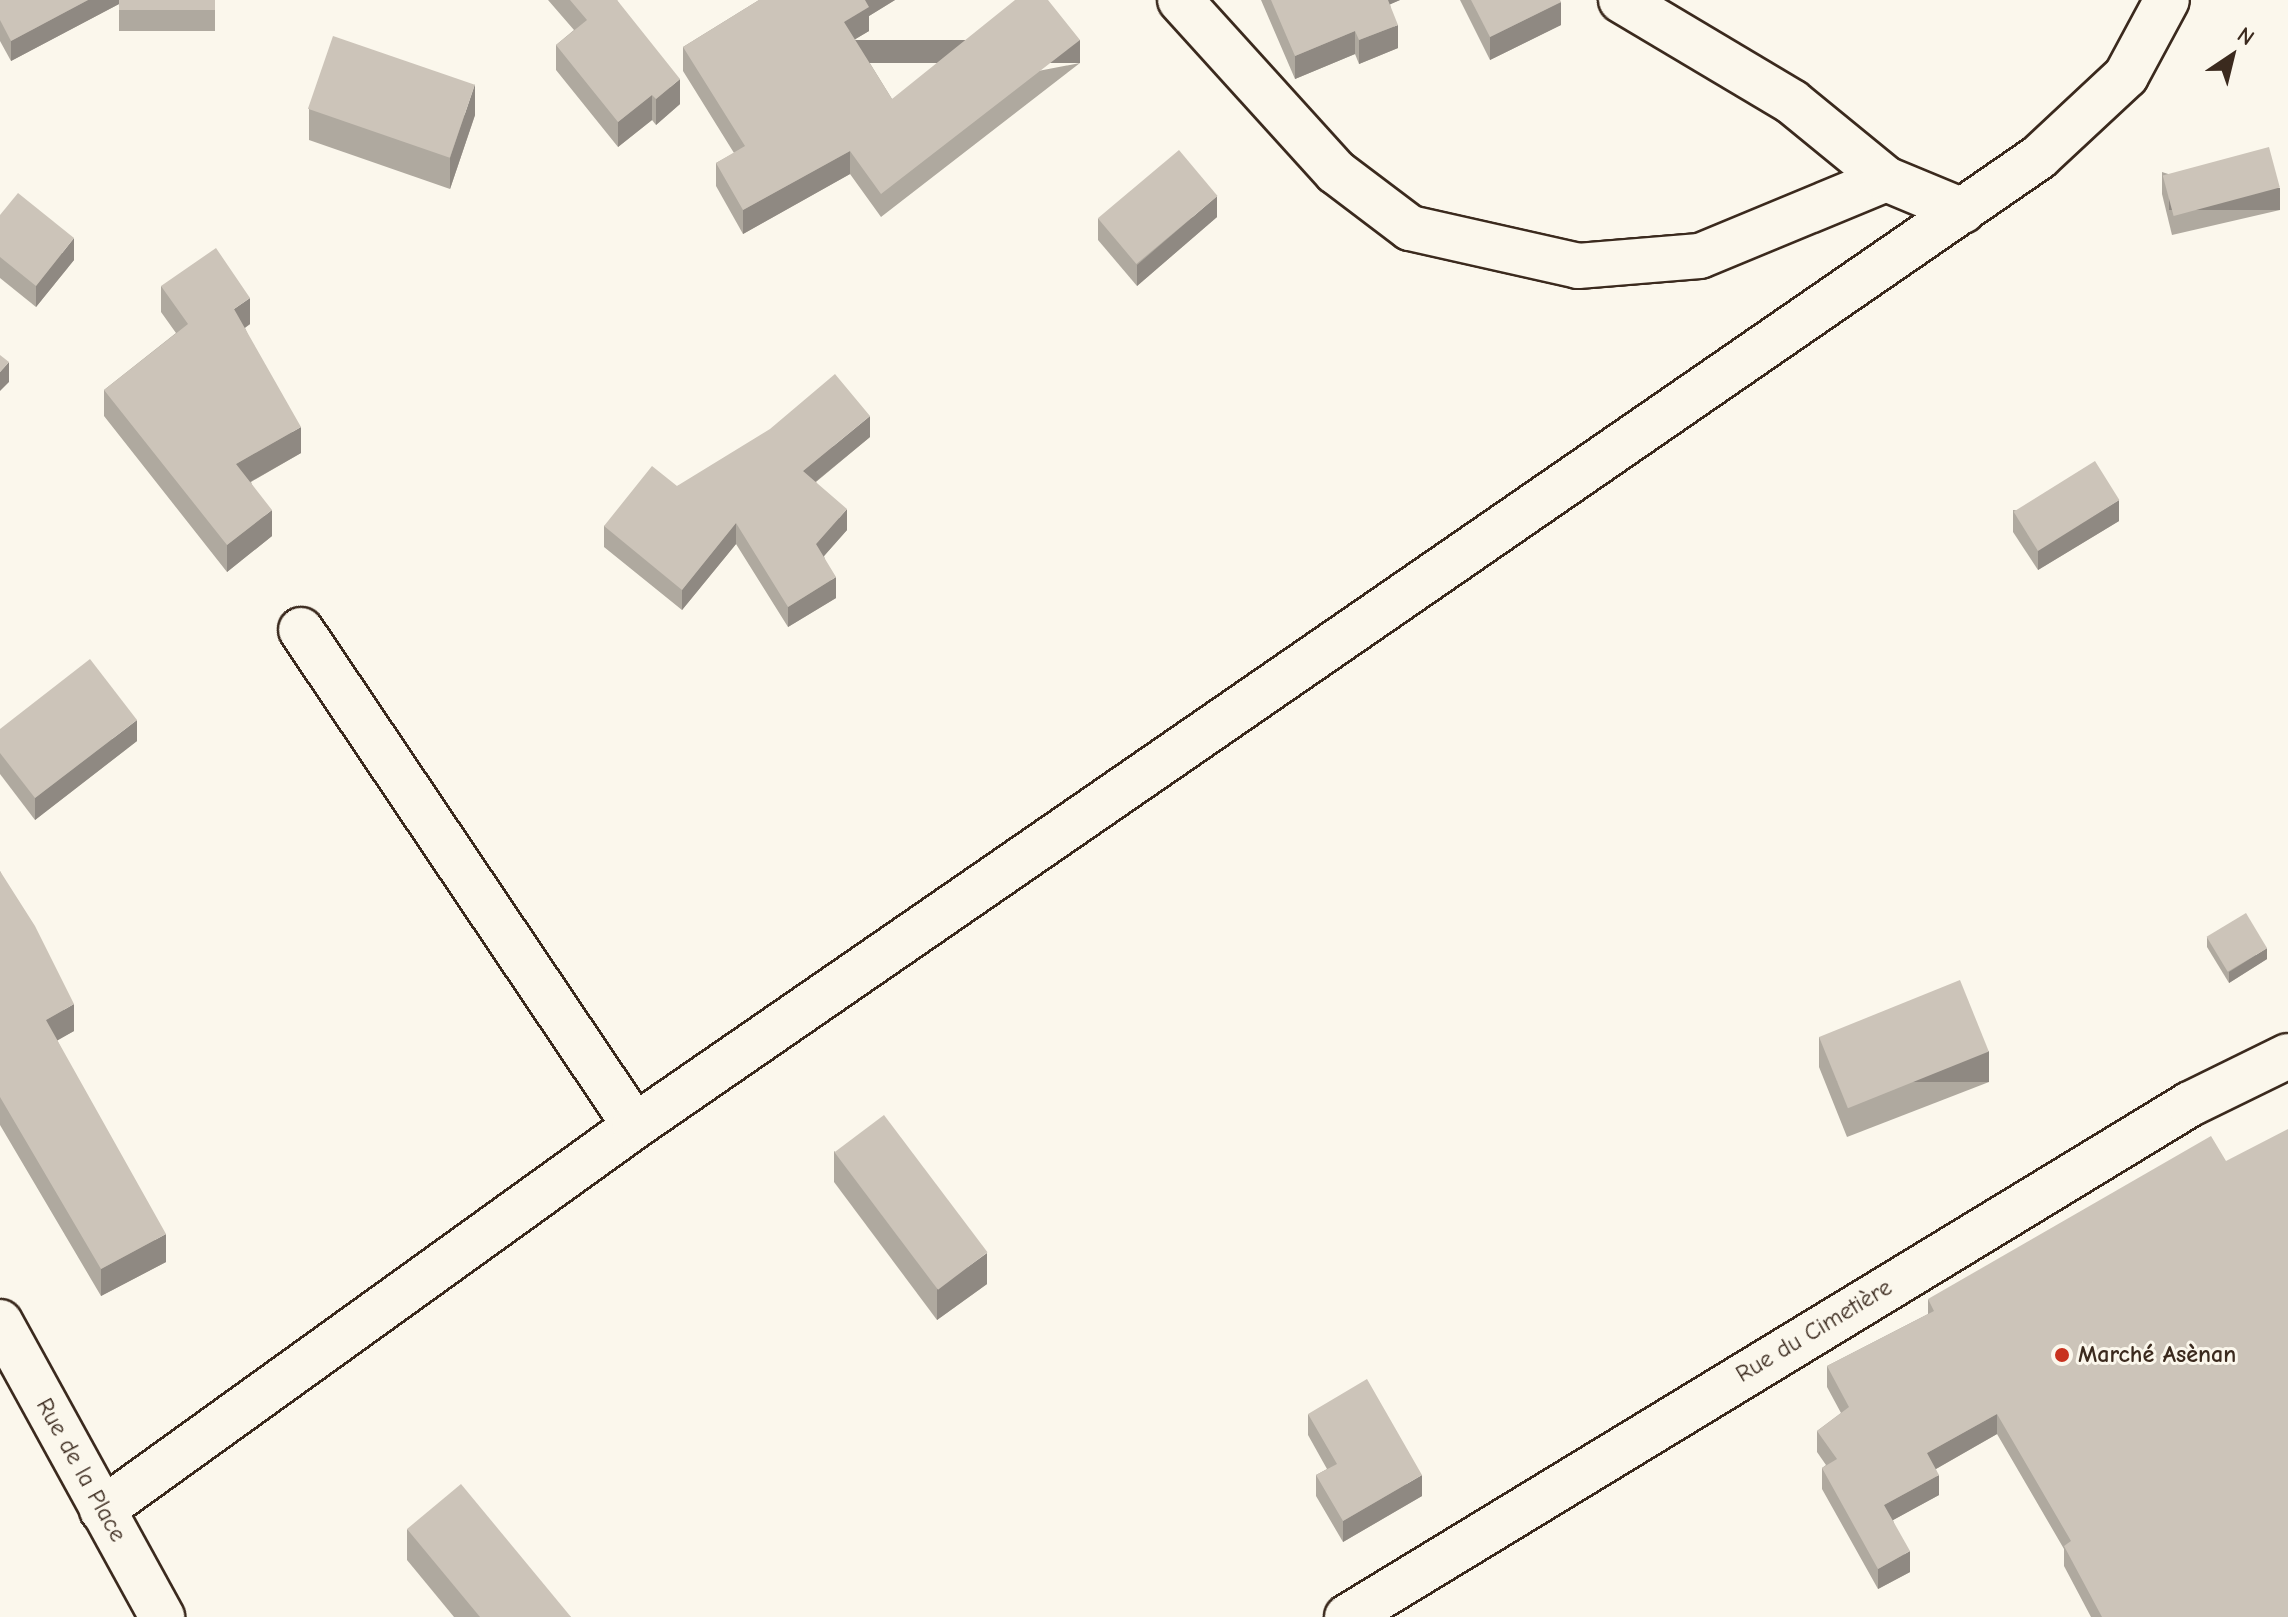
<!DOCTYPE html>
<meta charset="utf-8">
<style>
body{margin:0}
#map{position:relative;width:2288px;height:1617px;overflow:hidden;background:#fbf7ec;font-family:"Comic Neue",sans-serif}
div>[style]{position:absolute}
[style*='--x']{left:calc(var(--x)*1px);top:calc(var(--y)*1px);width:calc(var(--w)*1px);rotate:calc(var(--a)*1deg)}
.roads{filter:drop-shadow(2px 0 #3b2a1e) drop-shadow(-2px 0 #3b2a1e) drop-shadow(0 2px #3b2a1e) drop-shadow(0 -2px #3b2a1e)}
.minor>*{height:44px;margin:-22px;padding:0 22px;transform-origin:22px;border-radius:22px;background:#fbf7ec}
.wall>*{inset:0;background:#afa99f}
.shaded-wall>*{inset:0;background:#8f8982;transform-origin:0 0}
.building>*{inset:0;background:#ccc4b9;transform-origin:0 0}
.dots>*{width:22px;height:22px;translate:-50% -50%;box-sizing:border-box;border:4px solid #fbf7ec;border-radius:50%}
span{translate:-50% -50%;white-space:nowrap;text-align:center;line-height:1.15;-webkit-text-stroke:6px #fbf7ec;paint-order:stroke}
.street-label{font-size:24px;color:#3b2a1e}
.poi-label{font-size:24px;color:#3b2a1e;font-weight:700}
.left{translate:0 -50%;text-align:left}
.north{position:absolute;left:2192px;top:16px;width:80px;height:80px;-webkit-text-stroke:6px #fbf7ec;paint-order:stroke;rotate:35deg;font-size:22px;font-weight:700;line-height:32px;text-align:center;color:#3b2a1e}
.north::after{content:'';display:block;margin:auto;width:28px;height:36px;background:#3b2a1e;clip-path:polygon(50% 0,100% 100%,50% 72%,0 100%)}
</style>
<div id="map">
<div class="roads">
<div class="minor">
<div style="--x:1180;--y:0;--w:232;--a:47.8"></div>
<div style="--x:1336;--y:172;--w:93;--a:37.1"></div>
<div style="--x:1410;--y:228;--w:172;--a:12.7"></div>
<div style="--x:1578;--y:266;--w:122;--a:-4.7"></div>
<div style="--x:1700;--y:256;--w:201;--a:-22.5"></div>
<div style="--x:1621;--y:0;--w:199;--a:30.8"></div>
<div style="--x:1792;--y:102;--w:122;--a:39.3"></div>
<div style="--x:1886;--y:179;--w:83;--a:22.6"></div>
<div style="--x:301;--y:630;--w:598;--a:56.04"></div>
<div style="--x:0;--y:1322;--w:337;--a:61.2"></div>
<div style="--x:102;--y:1510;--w:657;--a:-35.77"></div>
<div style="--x:635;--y:1126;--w:1706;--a:-34.61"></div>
<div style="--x:2039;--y:157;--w:119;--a:-43"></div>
<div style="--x:2126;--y:76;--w:86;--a:-61.7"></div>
<div style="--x:1347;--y:1617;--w:987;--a:-31.32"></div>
<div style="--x:2190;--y:1104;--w:109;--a:-26.1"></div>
</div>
</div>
<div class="wall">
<div style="clip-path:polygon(0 0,215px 0,215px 31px,119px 31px,119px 4px,11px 61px,0 41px)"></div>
<div style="clip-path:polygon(548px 0,617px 0,680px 104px,656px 125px,652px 120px,618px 147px,556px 70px,556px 45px,574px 30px)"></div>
<div style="clip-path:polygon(759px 0,895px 0,869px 16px,869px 31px,855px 39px,892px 99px,1080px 63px,881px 217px,850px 174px,743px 234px,716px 186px,716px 163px,734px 153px,683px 71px,683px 47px)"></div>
<div style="clip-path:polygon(1261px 0,1400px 0,1390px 4px,1398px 48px,1359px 64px,1355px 54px,1295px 79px)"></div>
<div style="clip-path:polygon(1460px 0,1560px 0,1561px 25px,1490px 60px)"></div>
<div style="clip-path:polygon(309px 109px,475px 115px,450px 189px,309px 140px)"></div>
<div style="clip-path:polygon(2162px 172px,2280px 210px,2172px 235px,2162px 194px)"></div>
<div style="clip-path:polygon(0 215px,74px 260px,36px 307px,0 278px)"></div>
<div style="clip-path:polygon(1217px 217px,1137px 286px,1098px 240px,1098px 219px)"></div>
<div style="clip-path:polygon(161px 286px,250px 324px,245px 328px,301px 453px,251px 482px,272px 536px,227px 572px,104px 416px,104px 390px,176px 333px,161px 312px)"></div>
<div style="clip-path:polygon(870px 437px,816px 482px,847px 530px,824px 556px,836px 598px,788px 627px,736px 544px,682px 610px,604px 547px,604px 526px,677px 486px)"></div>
<div style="clip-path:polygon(2013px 510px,2119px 521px,2038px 570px,2013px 532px)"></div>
<div style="clip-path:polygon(0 729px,137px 741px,35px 820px,0 774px)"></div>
<div style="clip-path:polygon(0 871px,74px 1031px,57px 1040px,166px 1262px,101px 1296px,0 1125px)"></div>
<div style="clip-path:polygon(2207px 937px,2267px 959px,2229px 983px,2207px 947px)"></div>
<div style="clip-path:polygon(1819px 1037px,1989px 1082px,1847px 1137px,1819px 1067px)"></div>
<div style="clip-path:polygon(834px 1151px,987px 1284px,937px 1320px,834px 1182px)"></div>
<div style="clip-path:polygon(1928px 1299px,2288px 1617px,2091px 1617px,2064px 1566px,2064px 1549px,1997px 1434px,1936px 1469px,1939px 1495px,1893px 1520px,1910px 1572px,1878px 1589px,1822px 1489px,1822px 1468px,1826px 1465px,1817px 1452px,1817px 1431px,1841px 1413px,1827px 1387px,1827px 1366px,1928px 1314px)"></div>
<div style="clip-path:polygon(1308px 1414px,1422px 1496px,1343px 1542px,1316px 1496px,1316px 1475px,1327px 1469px,1308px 1435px)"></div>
<div style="clip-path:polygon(407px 1529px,571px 1617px,454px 1617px,407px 1560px)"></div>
</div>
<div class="shaded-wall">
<div style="clip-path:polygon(88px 0,119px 0,119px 4px,11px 61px,11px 41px)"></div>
<div style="clip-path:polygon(863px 0,895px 0,869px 16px,869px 31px,844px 46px,844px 22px)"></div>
<div style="clip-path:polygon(1382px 0,1400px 0,1382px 8px)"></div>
<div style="clip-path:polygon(1561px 2px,1561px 25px,1490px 60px,1490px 37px)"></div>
<div style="clip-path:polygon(1398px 25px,1398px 48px,1359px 64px,1359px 40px)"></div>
<div style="clip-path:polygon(1355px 31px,1355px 54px,1295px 79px,1295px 56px)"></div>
<div style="left:1080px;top:40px;width:23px;height:252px;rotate:90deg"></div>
<div style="clip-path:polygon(680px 79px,680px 104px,656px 125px,656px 99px)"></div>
<div style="clip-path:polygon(475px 84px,475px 115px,450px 189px,450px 158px)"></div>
<div style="clip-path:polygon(652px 95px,652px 120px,618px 147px,618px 122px)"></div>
<div style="clip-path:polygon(850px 151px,850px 174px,743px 234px,743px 210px)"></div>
<div style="left:2280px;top:188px;width:22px;height:111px;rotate:90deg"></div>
<div style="clip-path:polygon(1217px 196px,1217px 217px,1137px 286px,1137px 265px)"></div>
<div style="clip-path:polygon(74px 238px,74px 260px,36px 307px,36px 286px)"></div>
<div style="clip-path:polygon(250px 298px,250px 324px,234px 335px,234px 309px)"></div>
<div style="clip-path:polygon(9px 362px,9px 382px,0 391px,0 372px)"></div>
<div style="clip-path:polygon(870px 416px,870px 437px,803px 492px,803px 471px)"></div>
<div style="clip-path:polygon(301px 427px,301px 453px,236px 490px,236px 464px)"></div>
<div style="clip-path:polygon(2119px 500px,2119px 521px,2038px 570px,2038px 549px)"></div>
<div style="clip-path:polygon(847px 509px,847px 530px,816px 565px,816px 544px)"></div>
<div style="clip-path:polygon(272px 510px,272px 536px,227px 572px,227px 545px)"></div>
<div style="clip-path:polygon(736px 523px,736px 544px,682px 610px,682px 590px)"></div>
<div style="clip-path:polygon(836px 577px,836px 598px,788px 627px,788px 607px)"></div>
<div style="clip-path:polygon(137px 720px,137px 741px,35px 820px,35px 798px)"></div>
<div style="clip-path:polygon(2267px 948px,2267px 959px,2229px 983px,2229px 972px)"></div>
<div style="clip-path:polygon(74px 1004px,74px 1031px,46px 1047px,46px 1020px)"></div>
<div style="left:1989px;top:1051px;width:31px;height:152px;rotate:90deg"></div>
<div style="clip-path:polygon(166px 1234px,166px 1262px,101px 1296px,101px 1269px)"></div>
<div style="clip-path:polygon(987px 1253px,987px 1284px,937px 1320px,937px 1289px)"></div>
<div style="clip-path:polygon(1997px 1414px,1997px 1434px,1927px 1474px,1927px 1453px)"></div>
<div style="clip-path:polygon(1422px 1475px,1422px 1496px,1343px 1542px,1343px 1521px)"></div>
<div style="clip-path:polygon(1939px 1475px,1939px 1495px,1884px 1525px,1884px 1505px)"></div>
<div style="clip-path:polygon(1910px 1551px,1910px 1572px,1878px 1589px,1878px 1569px)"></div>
</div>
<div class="building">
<div style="clip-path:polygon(0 0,88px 0,11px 41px,0 20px)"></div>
<div style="left:119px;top:0;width:96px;height:10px"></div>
<div style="clip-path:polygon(570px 0,617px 0,680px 79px,656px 99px,652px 95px,618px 122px,556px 45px,587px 20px)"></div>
<div style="clip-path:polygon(759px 0,865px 0,869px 7px,844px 22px,892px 99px,1015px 0,1048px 0,1080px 40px,881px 194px,850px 151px,743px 210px,716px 163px,745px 146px,683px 47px)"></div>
<div style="clip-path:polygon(1271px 0,1388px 0,1398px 25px,1359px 40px,1355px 31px,1295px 56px)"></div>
<div style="clip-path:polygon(1471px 0,1560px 0,1561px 2px,1490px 37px)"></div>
<div style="left:333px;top:36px;width:150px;height:77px;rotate:19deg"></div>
<div style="left:2269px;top:147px;width:42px;height:110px;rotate:75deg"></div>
<div style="left:1179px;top:150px;width:60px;height:106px;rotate:50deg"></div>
<div style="clip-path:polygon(18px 193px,74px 238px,36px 286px,0 257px,0 215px)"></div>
<div style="clip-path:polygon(216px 248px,250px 298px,234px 309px,301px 427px,236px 464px,272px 510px,227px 545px,104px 390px,188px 324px,161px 286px)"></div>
<div style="clip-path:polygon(0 355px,9px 362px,0 372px)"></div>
<div style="clip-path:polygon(835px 374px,870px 416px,803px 471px,847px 509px,816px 544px,836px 577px,788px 607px,736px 523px,682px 590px,604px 526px,652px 466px,677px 486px,770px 429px)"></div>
<div style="left:2095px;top:461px;width:46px;height:96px;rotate:58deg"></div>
<div style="clip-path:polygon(90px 659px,137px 720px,35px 798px,0 753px,0 729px)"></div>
<div style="clip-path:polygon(0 871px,35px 926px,74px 1004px,46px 1020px,166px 1234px,101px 1269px,0 1097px)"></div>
<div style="left:2246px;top:913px;width:41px;height:46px;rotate:59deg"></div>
<div style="left:1960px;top:980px;width:77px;height:152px;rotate:68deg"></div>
<div style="left:884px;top:1115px;width:172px;height:62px;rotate:53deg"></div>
<div style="clip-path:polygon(2288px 1129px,2288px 1617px,2102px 1617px,2064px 1546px,2071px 1541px,1997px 1414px,1927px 1453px,1939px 1475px,1884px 1505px,1910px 1551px,1878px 1569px,1822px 1468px,1837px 1459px,1817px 1431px,1849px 1407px,1827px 1366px,1934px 1311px,1928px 1299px,2211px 1136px,2226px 1161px)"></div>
<div style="clip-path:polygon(1367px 1379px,1422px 1475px,1343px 1521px,1316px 1475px,1337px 1464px,1308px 1414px)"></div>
<div style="clip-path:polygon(461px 1484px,571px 1617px,480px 1617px,407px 1529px)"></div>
</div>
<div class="dots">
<div style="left:2062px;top:1355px;background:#c8321e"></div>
</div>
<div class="street-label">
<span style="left:1814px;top:1331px;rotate:-31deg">Rue du Cimetière</span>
<span style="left:81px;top:1470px;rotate:61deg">Rue de la Place</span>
</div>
<div class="poi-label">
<span class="left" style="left:2078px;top:1355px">Marché Asènan</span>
</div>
<div class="north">N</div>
</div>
